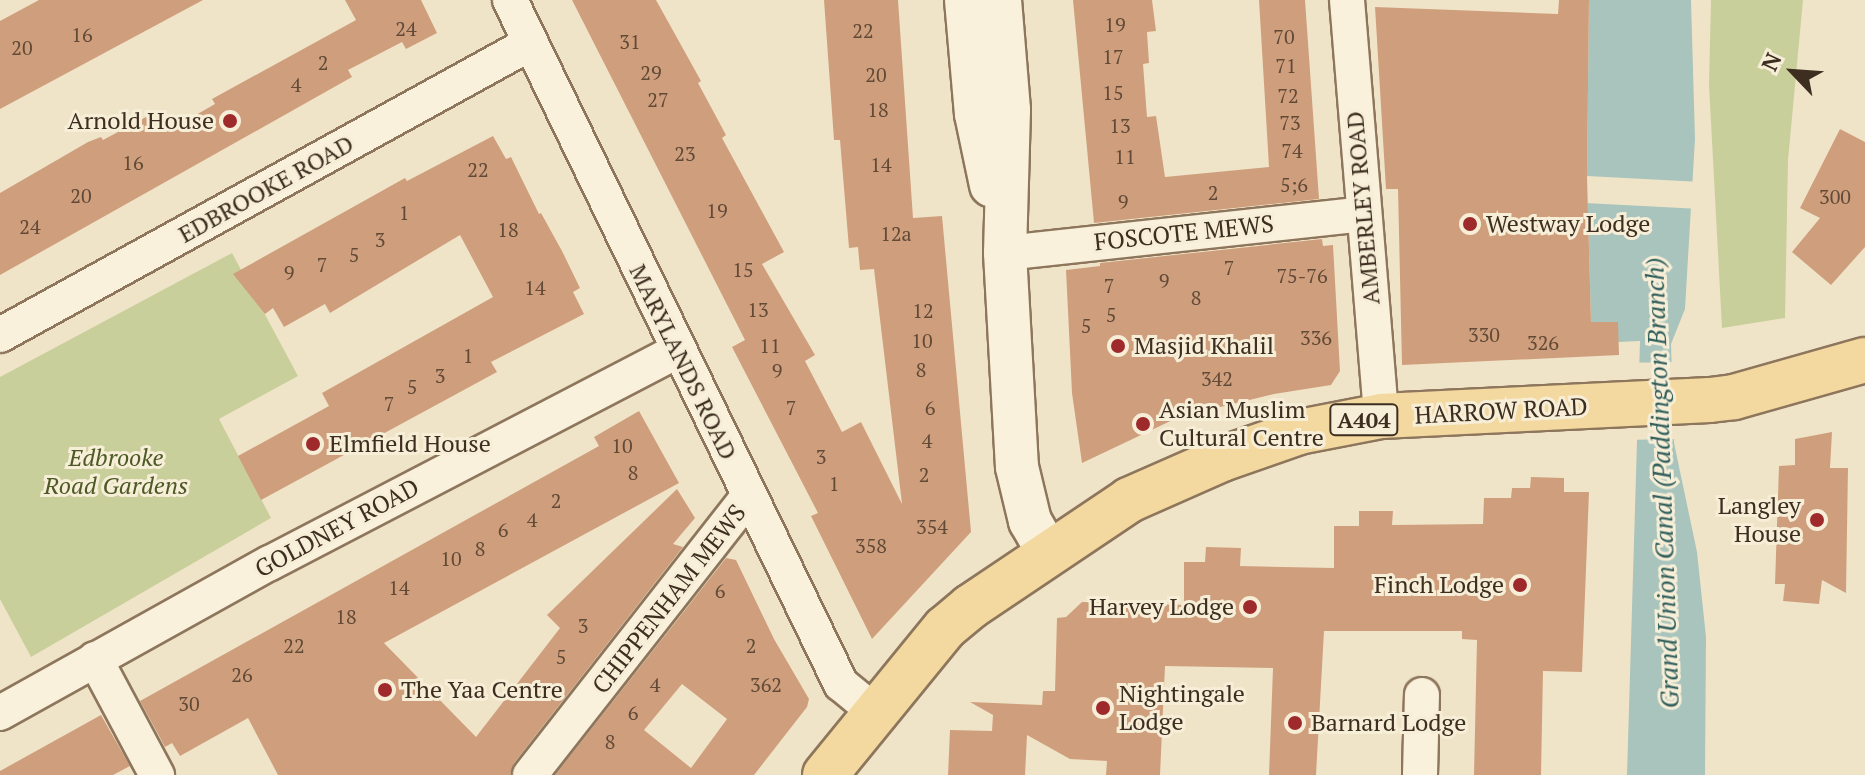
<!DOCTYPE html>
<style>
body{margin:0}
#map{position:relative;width:1865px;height:775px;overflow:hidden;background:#f0e4c8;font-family:"PT Serif",serif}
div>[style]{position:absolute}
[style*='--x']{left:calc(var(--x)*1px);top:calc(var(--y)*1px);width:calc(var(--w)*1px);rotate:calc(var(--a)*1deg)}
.green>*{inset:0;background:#c9cf9b}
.water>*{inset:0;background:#a9c4bc}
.pier>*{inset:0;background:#f0e4c8;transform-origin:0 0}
.building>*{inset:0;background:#cf9f7d}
.roads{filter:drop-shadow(2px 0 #8d765c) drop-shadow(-2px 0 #8d765c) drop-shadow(0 2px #8d765c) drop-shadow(0 -2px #8d765c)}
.minor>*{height:34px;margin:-17px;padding:0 17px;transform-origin:17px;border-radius:17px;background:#faf1dc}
.tertiary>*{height:42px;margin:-21px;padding:0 21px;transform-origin:21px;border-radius:21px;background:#faf1dc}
.primary>*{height:44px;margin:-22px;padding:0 22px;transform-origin:22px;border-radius:22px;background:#f3d9a0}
.dots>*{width:22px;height:22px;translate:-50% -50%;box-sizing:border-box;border:4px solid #f7eed8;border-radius:50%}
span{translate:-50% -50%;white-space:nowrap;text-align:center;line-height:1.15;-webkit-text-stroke:6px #f7eed8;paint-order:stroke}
.number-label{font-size:20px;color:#624a37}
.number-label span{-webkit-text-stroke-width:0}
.shield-label span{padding:2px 6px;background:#f7eed8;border:2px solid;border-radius:6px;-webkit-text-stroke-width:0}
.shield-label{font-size:22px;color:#3d2e20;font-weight:700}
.poi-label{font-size:24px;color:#3d2e20}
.right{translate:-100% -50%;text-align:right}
.left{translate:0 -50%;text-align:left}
.street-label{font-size:24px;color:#3d2e20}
.park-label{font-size:24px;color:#4d5a26;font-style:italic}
.water-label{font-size:26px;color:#2f5d5a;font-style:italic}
.north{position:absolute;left:1753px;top:32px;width:80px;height:80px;-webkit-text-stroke:6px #f7eed8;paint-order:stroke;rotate:295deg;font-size:22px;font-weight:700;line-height:32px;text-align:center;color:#3d2e20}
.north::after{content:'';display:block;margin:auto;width:28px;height:36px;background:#3d2e20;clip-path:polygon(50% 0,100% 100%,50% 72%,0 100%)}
</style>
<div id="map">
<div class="green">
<div style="clip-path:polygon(1711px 0,1803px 0,1788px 160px,1785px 318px,1722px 328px,1709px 85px)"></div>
<div style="clip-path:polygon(232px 253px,298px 376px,219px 419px,271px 518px,31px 657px,0 599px,0 377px)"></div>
</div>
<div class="water">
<div style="clip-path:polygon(1589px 0,1691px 0,1695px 139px,1685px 309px,1671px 344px,1674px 443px,1697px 552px,1706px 637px,1705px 775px,1627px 775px,1640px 341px,1618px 342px,1591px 322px,1587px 176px)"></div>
</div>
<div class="pier">
<div style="left:1587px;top:176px;width:110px;height:27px;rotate:3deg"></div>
<div style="left:1676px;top:362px;width:77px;height:41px;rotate:89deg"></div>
</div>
<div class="building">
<div style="clip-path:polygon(39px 0,203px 0,0 109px,0 21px)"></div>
<div style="clip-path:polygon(345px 0,421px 0,437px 33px,406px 49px,402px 42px,348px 70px,352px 77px,0 275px,0 193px,88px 142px,101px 137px,103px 140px,146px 117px,153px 130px,164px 124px,168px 131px,215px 104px,212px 99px,356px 20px)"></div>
<div style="clip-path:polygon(572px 0,656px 0,701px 81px,698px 83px,726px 135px,722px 138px,784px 252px,762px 264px,815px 355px,805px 361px,842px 432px,861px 422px,902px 504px,874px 269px,860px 270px,858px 247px,849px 248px,840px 140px,834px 140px,824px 0,898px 0,913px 218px,942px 216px,971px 532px,872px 639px,811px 516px,818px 513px,732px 347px,745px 340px)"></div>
<div style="clip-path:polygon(1073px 0,1152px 0,1156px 31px,1147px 32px,1149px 63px,1143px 64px,1147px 117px,1156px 116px,1165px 177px,1269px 167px,1259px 0,1305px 0,1319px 199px,1094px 223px)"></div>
<div style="clip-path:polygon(1559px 0,1589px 0,1587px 176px,1591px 322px,1618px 322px,1619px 355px,1402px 365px,1398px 189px,1386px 189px,1375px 7px,1558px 14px)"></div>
<div style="clip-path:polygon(1840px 129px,1865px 142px,1865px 247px,1831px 285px,1792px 252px,1820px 218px,1800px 208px)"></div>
<div style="clip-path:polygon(493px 136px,506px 159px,511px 157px,539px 214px,541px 213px,562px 251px,580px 288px,573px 292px,584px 314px,491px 362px,497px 372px,261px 500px,238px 456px,329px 406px,322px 393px,493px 297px,460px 235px,330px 313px,325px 304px,284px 327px,273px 308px,265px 314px,233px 274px,405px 178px,407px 181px)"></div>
<div style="clip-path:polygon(1322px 239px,1323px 246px,1333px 245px,1340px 371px,1331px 385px,1274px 394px,1179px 417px,1082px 463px,1072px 393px,1066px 270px,1100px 266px,1100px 263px)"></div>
<div style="clip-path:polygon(639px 411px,679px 483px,384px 643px,476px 737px,560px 628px,547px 615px,677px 489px,695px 518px,673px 544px,683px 547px,514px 763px,510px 775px,278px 775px,248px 718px,180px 756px,172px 743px,165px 747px,140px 701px,599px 446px,594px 437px)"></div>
<div style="clip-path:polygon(1832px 432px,1830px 468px,1848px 468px,1846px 593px,1822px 580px,1819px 604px,1783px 601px,1785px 584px,1775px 584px,1779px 466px,1795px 465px,1795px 439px)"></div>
<div style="clip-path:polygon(1531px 477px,1564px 478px,1564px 492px,1589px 492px,1582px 672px,1543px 671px,1541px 775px,1474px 775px,1477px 640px,1462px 639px,1462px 631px,1324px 631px,1316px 775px,1269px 775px,1273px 668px,1165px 666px,1160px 775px,1106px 775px,1107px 761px,1070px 759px,1027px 735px,1025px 775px,948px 775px,950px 730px,992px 731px,993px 715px,970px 702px,1042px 705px,1043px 691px,1055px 691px,1057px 618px,1066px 617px,1082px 602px,1184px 605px,1184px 562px,1205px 562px,1206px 547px,1241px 548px,1240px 566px,1334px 568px,1334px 526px,1359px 526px,1359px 511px,1393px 511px,1392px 525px,1483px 524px,1484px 498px,1511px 498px,1512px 488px,1530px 488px)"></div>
<div style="clip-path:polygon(evenodd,726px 558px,736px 560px,774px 639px,809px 699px,807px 707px,754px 775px,555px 775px,726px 558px,682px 684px,727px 719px,691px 768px,644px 730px,682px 684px)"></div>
<div style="clip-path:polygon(101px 715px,130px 766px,113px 775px,0 775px,0 771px)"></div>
</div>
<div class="roads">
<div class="minor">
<div style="--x:510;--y:0;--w:760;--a:64.18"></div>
<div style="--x:841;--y:684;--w:44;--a:39.5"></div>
<div style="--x:1347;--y:0;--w:417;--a:85.3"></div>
<div style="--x:1005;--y:253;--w:360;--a:-6.2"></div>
<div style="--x:0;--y:335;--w:606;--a:-28.81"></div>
<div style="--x:95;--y:659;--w:132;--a:61.9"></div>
<div style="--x:0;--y:713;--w:309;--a:-29.1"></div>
<div style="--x:270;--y:563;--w:460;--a:-27.5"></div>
<div style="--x:530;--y:775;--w:353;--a:-51.9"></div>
<div style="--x:1420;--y:775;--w:80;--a:-88.6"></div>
</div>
<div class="tertiary">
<div style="--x:966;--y:0;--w:114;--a:85"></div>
<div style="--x:976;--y:114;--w:73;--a:78.1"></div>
<div style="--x:1000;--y:0;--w:110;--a:85.3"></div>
<div style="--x:1009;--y:110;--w:143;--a:91.6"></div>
<div style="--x:1005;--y:253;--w:214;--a:86.8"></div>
<div style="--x:1017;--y:467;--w:56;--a:76.5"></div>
<div style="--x:1030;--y:521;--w:36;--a:60"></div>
</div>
<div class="primary">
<div style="--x:825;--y:775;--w:190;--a:-50.8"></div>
<div style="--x:945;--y:628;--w:33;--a:-40"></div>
<div style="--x:970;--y:607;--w:192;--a:-33.9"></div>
<div style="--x:1129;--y:500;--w:102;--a:-23.8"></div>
<div style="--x:1222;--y:459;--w:82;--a:-19.3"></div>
<div style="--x:1299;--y:432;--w:84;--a:-11"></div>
<div style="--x:1381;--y:416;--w:329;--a:-2.8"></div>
<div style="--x:1710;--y:400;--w:24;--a:-7"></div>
<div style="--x:1734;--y:397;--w:136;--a:-15.8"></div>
</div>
</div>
<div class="dots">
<div style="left:230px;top:121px;background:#9e2a2b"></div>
<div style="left:1470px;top:224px;background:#9e2a2b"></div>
<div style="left:1118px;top:346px;background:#9e2a2b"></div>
<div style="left:1143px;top:424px;background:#9e2a2b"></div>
<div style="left:313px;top:444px;background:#9e2a2b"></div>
<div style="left:1817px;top:520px;background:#9e2a2b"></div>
<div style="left:1520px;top:585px;background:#9e2a2b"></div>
<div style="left:1250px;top:607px;background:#9e2a2b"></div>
<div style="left:385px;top:690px;background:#9e2a2b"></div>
<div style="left:1103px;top:708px;background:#9e2a2b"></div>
<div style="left:1295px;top:723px;background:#9e2a2b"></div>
</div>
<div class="number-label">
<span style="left:1115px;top:24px">19</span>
<span style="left:406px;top:28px">24</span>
<span style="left:863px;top:30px">22</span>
<span style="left:82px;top:34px">16</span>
<span style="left:1284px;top:36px">70</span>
<span style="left:630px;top:41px">31</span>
<span style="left:22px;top:47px">20</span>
<span style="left:1113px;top:56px">17</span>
<span style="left:323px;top:62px">2</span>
<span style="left:1286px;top:65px">71</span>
<span style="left:651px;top:72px">29</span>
<span style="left:876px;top:74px">20</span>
<span style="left:296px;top:84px">4</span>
<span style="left:1113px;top:92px">15</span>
<span style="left:1288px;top:95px">72</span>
<span style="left:658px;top:99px">27</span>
<span style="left:878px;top:109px">18</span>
<span style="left:1290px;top:122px">73</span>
<span style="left:1120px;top:125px">13</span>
<span style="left:1292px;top:150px">74</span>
<span style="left:685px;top:153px">23</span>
<span style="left:1125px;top:156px">11</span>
<span style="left:133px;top:162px">16</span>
<span style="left:881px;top:164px">14</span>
<span style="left:478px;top:169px">22</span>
<span style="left:1294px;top:184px">5;6</span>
<span style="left:1213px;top:192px">2</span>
<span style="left:81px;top:195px">20</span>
<span style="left:1835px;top:196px">300</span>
<span style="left:1123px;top:201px">9</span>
<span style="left:717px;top:210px">19</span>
<span style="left:404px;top:212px">1</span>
<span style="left:30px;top:226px">24</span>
<span style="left:508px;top:229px">18</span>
<span style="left:896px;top:233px">12a</span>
<span style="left:380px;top:239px">3</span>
<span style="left:354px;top:254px">5</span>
<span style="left:322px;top:264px">7</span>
<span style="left:1229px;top:267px">7</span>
<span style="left:743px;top:269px">15</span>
<span style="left:289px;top:272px">9</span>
<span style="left:1302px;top:275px">75-76</span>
<span style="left:1164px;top:280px">9</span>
<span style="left:1109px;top:285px">7</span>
<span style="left:535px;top:287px">14</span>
<span style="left:1196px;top:297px">8</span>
<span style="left:758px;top:309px">13</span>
<span style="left:923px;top:310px">12</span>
<span style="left:1111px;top:314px">5</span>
<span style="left:1086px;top:325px">5</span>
<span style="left:1484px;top:334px">330</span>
<span style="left:1316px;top:337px">336</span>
<span style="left:922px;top:340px">10</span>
<span style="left:1543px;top:342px">326</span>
<span style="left:770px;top:345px">11</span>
<span style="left:468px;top:355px">1</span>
<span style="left:921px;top:369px">8</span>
<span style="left:777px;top:370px">9</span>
<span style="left:440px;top:375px">3</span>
<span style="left:1217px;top:378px">342</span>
<span style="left:412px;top:386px">5</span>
<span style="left:389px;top:403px">7</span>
<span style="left:791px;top:407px">7</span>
<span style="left:930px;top:407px">6</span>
<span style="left:927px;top:440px">4</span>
<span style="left:622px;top:445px">10</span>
<span style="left:821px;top:456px">3</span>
<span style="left:633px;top:472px">8</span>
<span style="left:924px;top:474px">2</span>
<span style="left:834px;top:483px">1</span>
<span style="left:556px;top:500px">2</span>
<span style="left:532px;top:519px">4</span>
<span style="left:932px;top:526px">354</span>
<span style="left:503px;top:529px">6</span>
<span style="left:871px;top:545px">358</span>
<span style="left:480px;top:548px">8</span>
<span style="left:451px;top:558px">10</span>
<span style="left:399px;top:587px">14</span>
<span style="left:720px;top:590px">6</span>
<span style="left:346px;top:616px">18</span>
<span style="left:583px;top:625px">3</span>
<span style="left:294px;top:645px">22</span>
<span style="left:751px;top:645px">2</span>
<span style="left:561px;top:656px">5</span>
<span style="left:242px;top:674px">26</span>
<span style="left:655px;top:684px">4</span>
<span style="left:766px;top:684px">362</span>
<span style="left:189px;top:703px">30</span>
<span style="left:633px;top:712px">6</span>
<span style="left:610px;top:741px">8</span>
</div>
<div class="shield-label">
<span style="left:1364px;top:420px">A404</span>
</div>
<div class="poi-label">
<span class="right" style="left:214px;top:121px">Arnold House</span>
<span class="left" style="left:1486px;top:224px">Westway Lodge</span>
<span class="left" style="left:1134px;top:346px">Masjid Khalil</span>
<span class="left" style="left:1159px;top:424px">Asian Muslim<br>Cultural Centre</span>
<span class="left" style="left:329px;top:444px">Elmfield House</span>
<span class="right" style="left:1801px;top:520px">Langley<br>House</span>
<span class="right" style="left:1504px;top:585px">Finch Lodge</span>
<span class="right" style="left:1234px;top:607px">Harvey Lodge</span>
<span class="left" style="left:401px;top:690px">The Yaa Centre</span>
<span class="left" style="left:1119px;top:708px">Nightingale<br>Lodge</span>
<span class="left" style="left:1311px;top:723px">Barnard Lodge</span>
</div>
<div class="street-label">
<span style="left:266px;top:189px;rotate:-29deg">EDBROOKE ROAD</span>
<span style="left:1363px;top:208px;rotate:-95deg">AMBERLEY ROAD</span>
<span style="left:1184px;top:233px;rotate:-6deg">FOSCOTE MEWS</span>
<span style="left:683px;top:362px;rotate:64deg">MARYLANDS ROAD</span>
<span style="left:1501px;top:411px;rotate:-3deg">HARROW ROAD</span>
<span style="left:337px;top:528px;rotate:-28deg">GOLDNEY ROAD</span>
<span style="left:669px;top:599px;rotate:-52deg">CHIPPENHAM MEWS</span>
</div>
<div class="park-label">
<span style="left:116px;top:472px">Edbrooke<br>Road Gardens</span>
</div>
<div class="water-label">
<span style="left:1662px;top:483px;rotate:-92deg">Grand Union Canal (Paddington Branch)</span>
</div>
<div class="north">N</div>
</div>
